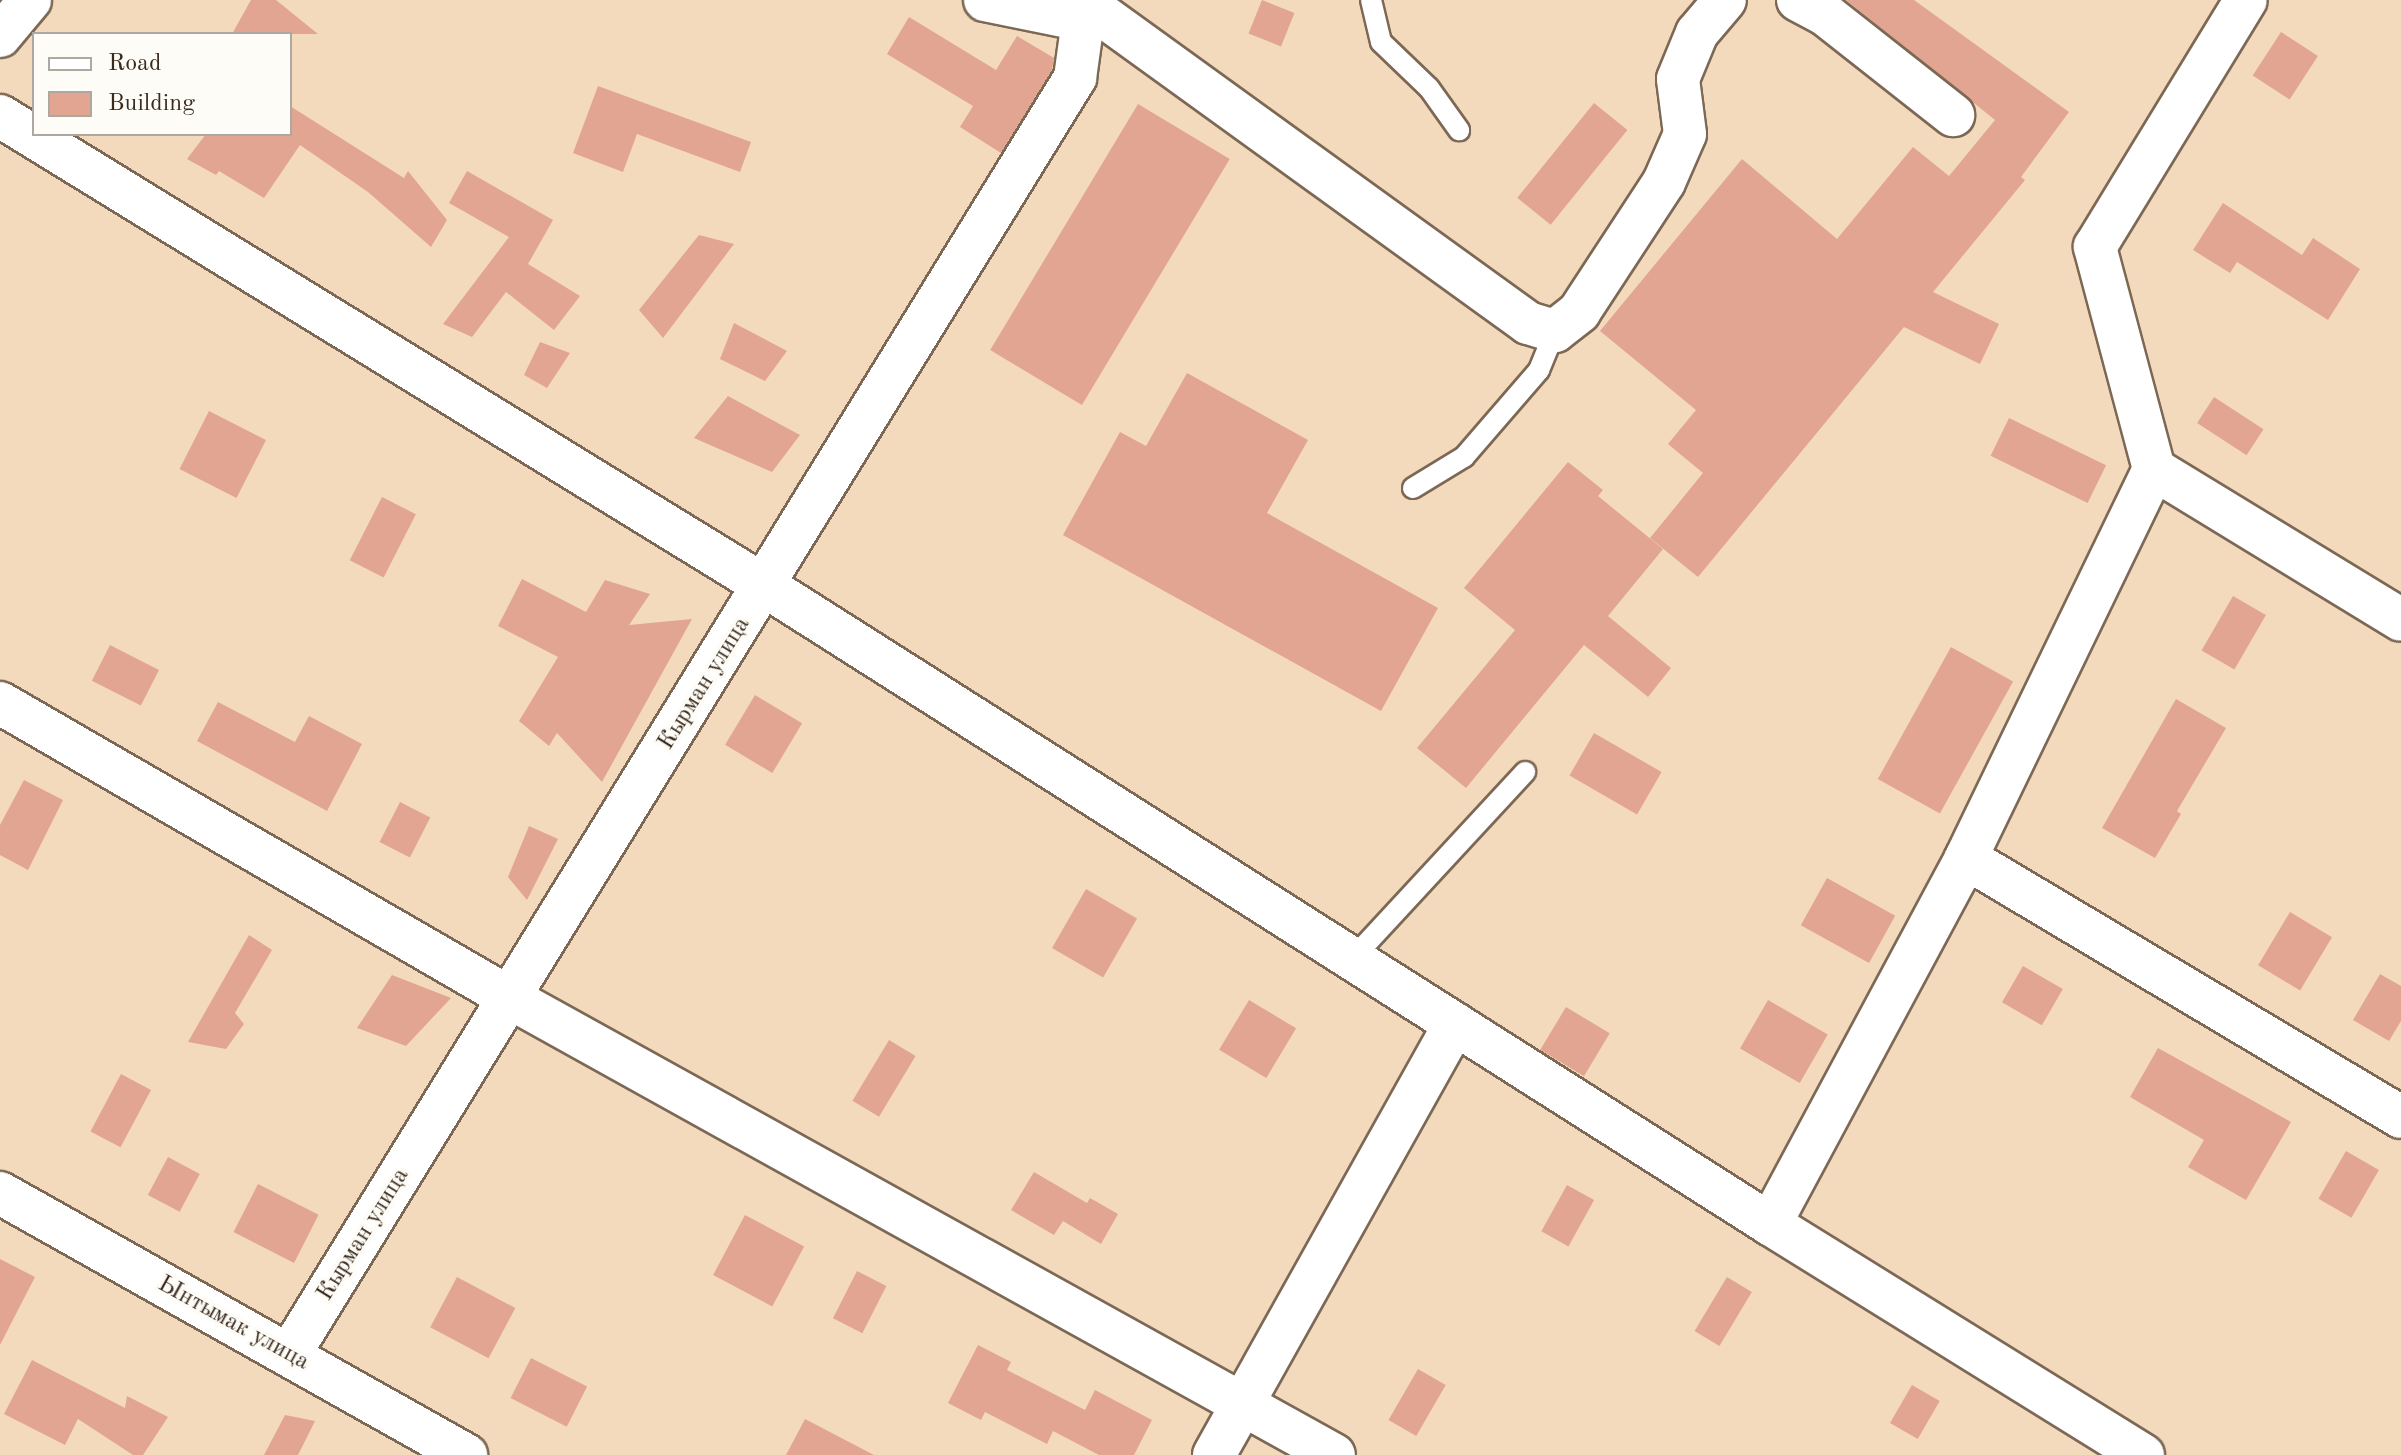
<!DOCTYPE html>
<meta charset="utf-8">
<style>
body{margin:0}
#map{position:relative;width:2401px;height:1455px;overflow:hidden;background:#f4dabc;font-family:"Old Standard TT",serif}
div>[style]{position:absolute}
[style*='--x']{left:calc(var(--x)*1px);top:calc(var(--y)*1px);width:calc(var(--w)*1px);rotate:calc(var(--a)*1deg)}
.building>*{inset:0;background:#e2a591;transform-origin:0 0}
.roads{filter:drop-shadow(2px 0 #7c6855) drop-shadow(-2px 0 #7c6855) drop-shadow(0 2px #7c6855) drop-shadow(0 -2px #7c6855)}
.service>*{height:20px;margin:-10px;padding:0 10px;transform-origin:10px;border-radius:10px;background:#fff}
.minor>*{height:42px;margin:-21px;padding:0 21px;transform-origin:21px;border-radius:21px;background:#fff}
span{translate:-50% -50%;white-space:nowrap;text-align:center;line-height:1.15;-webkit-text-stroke:7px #fdfcf7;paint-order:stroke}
.street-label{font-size:24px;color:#3b2a1e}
.legend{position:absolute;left:32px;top:32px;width:260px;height:104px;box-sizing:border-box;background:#fdfcf7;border:2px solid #afa8a0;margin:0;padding:10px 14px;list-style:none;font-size:24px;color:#3b2a1e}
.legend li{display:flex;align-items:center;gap:16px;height:40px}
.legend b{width:40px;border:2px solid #afa8a0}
</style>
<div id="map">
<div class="building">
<div style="clip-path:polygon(251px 0,276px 0,318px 34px,232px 34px)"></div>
<div style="left:1262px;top:0;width:35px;height:36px;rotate:22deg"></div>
<div style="clip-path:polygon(1846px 0,1914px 0,2069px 112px,2021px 177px,2025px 180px,1933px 292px,1999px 324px,1980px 364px,1904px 327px,1698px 577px,1650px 538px,1703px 473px,1668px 444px,1696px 410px,1600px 331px,1742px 159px,1837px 239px,1913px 147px,1949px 176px,1995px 120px)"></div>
<div style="clip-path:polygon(909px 17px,996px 70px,1017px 36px,1054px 58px,1052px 70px,1001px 153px,960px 127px,973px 106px,887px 54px)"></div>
<div style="left:2281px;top:32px;width:44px;height:52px;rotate:33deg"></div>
<div style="clip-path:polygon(598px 86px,751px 142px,740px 172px,637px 134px,623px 172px,573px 153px)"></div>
<div style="left:1594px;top:103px;width:43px;height:122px;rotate:39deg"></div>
<div style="left:1138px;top:104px;width:107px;height:287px;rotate:31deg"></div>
<div style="clip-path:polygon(290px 106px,404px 178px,408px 171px,447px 220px,431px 247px,368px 192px,300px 145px,264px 198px,219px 171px,216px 175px,187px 159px,206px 134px,290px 134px)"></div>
<div style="clip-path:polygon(467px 171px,553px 220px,528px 264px,580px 296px,554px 330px,506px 292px,472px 337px,443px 324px,509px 237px,449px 203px)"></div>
<div style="clip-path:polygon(2223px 203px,2302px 255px,2313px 238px,2360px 269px,2328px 320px,2237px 262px,2230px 273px,2193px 250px)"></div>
<div style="clip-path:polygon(699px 235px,734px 244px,663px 338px,639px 310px)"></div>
<div style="clip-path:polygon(734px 323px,787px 351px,765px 381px,720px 359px)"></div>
<div style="clip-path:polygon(540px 342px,570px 353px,547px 388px,524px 375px)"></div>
<div style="clip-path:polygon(1187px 373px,1308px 440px,1267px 513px,1438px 608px,1381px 711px,1063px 535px,1120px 432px,1146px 446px)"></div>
<div style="clip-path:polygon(728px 396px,800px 435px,772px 472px,694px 438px)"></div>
<div style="left:2214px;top:397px;width:59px;height:31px;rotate:33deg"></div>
<div style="left:209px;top:411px;width:64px;height:65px;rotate:27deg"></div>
<div style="left:2009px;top:418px;width:108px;height:42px;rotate:26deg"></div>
<div style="clip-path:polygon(1568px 462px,1603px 490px,1598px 496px,1663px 549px,1608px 616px,1671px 668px,1648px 697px,1584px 645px,1466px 788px,1417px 748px,1515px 630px,1464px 588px)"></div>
<div style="left:382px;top:497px;width:38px;height:71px;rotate:27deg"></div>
<div style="clip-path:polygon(522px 579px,586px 612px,605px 580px,650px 594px,629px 625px,692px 619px,602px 782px,557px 733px,549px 746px,519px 721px,558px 657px,498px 626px)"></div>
<div style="left:2233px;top:596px;width:38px;height:63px;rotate:30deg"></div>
<div style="left:110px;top:645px;width:55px;height:40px;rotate:27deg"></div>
<div style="left:1951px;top:647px;width:71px;height:151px;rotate:29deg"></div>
<div style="left:755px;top:695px;width:55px;height:58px;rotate:31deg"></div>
<div style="clip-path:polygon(2176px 699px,2226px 728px,2177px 811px,2181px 814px,2155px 858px,2102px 828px)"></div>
<div style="clip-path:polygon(218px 702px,295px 742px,309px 716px,362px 744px,327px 811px,197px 741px)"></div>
<div style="left:1594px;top:733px;width:78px;height:49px;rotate:30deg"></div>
<div style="clip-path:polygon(24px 780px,63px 800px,28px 870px,0 855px,0 825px)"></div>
<div style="left:400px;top:802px;width:34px;height:45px;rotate:27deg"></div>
<div style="clip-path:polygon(529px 826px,558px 839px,527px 900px,508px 877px)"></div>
<div style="left:1827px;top:878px;width:78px;height:54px;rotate:29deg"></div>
<div style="left:1086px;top:889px;width:59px;height:68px;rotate:30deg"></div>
<div style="left:2290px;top:912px;width:49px;height:62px;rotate:31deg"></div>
<div style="clip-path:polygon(249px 935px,272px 950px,235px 1013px,244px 1024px,226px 1049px,188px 1042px)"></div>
<div style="left:2023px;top:966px;width:46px;height:42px;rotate:30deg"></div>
<div style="clip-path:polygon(2380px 974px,2401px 986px,2401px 1021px,2389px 1041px,2353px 1020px)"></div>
<div style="clip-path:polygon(392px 975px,451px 998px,406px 1046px,357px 1028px)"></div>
<div style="left:1249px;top:1000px;width:55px;height:58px;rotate:31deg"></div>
<div style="left:1768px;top:1000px;width:69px;height:56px;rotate:30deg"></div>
<div style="left:1566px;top:1007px;width:51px;height:50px;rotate:31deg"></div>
<div style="left:889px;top:1040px;width:31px;height:71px;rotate:31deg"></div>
<div style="clip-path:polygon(2158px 1048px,2291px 1122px,2246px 1200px,2188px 1167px,2204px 1140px,2130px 1097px)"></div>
<div style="left:121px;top:1074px;width:34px;height:65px;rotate:28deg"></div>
<div style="left:2346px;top:1151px;width:38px;height:55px;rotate:30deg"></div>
<div style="left:168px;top:1157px;width:36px;height:43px;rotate:28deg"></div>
<div style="clip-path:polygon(1034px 1172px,1087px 1203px,1090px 1198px,1118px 1214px,1101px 1244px,1063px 1221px,1054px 1235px,1011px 1210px)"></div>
<div style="left:258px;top:1184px;width:68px;height:54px;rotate:27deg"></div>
<div style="left:1567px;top:1185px;width:31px;height:53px;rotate:29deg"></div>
<div style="left:745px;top:1215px;width:67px;height:68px;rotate:28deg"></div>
<div style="clip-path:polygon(0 1259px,35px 1277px,0 1345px)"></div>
<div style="left:857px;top:1271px;width:33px;height:53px;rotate:27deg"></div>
<div style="left:457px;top:1277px;width:66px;height:57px;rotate:28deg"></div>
<div style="left:1727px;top:1277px;width:29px;height:63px;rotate:31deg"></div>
<div style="clip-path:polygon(978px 1345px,1011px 1362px,1007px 1370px,1085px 1410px,1095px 1390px,1152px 1420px,1134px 1455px,1099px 1455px,1053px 1431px,1047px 1444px,985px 1412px,981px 1420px,948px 1403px)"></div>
<div style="left:531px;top:1358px;width:63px;height:45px;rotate:27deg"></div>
<div style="clip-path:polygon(32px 1360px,125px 1408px,127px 1396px,168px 1417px,143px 1455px,133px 1455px,78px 1419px,65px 1445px,4px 1414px)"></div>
<div style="left:1418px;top:1369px;width:32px;height:59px;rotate:30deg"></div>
<div style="left:1912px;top:1385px;width:32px;height:44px;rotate:30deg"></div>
<div style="clip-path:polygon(285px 1415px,315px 1421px,298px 1455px,264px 1455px)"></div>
<div style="clip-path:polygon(805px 1419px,874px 1455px,786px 1455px)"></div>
</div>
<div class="roads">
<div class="service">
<div style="--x:1371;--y:0;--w:43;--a:76.6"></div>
<div style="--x:1381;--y:42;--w:66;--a:43.8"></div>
<div style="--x:1429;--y:88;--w:52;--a:54.5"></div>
<div style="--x:1413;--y:488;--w:60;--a:-31.3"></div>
<div style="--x:1464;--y:457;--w:115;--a:-49.2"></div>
<div style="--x:1539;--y:370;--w:42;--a:-67.7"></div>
<div style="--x:1352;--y:959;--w:255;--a:-47.2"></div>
</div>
<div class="minor">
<div style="--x:985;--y:0;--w:100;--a:11.5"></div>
<div style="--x:1798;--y:0;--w:32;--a:28"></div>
<div style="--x:1826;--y:15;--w:162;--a:38.2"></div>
<div style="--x:1088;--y:5;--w:543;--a:35.86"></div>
<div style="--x:1528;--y:323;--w:28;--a:17"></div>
<div style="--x:1555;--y:331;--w:31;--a:-38"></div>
<div style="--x:1579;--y:312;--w:155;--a:-56.8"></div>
<div style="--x:1664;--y:182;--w:52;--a:-66.4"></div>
<div style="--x:1685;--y:134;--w:55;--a:-97.3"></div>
<div style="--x:1678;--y:79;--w:50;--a:-67.6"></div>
<div style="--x:1697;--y:33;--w:43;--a:-49.7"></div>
<div style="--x:0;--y:36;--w:47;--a:-50.2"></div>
<div style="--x:0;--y:116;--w:898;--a:31.57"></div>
<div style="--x:765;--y:586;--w:1190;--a:32.41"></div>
<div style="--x:1770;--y:1224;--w:439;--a:31.8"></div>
<div style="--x:2154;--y:469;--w:289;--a:31.4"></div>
<div style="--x:0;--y:703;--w:589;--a:30.05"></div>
<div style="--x:510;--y:998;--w:942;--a:29.01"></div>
<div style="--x:1966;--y:858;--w:506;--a:30.77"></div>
<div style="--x:0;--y:1193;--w:535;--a:29.35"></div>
<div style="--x:1770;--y:1224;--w:415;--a:-61.8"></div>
<div style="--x:1966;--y:858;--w:432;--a:-64.2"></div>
<div style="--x:2154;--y:469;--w:230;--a:-104.9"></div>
<div style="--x:2095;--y:247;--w:289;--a:-58.6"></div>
<div style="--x:289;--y:1355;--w:1500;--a:-58.39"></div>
<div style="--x:1075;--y:78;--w:59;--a:-82.1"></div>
<div style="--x:1083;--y:20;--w:21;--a:-73"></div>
<div style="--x:1214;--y:1455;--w:494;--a:-60.8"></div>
</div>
</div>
<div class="street-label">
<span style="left:705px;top:684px;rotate:-58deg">Кырман улица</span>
<span style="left:364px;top:1235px;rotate:-58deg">Кырман улица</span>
<span style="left:233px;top:1324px;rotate:29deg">Ынтымак улица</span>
</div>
<ul class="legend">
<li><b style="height:10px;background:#fff"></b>Road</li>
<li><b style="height:22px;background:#e2a591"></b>Building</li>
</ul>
</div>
